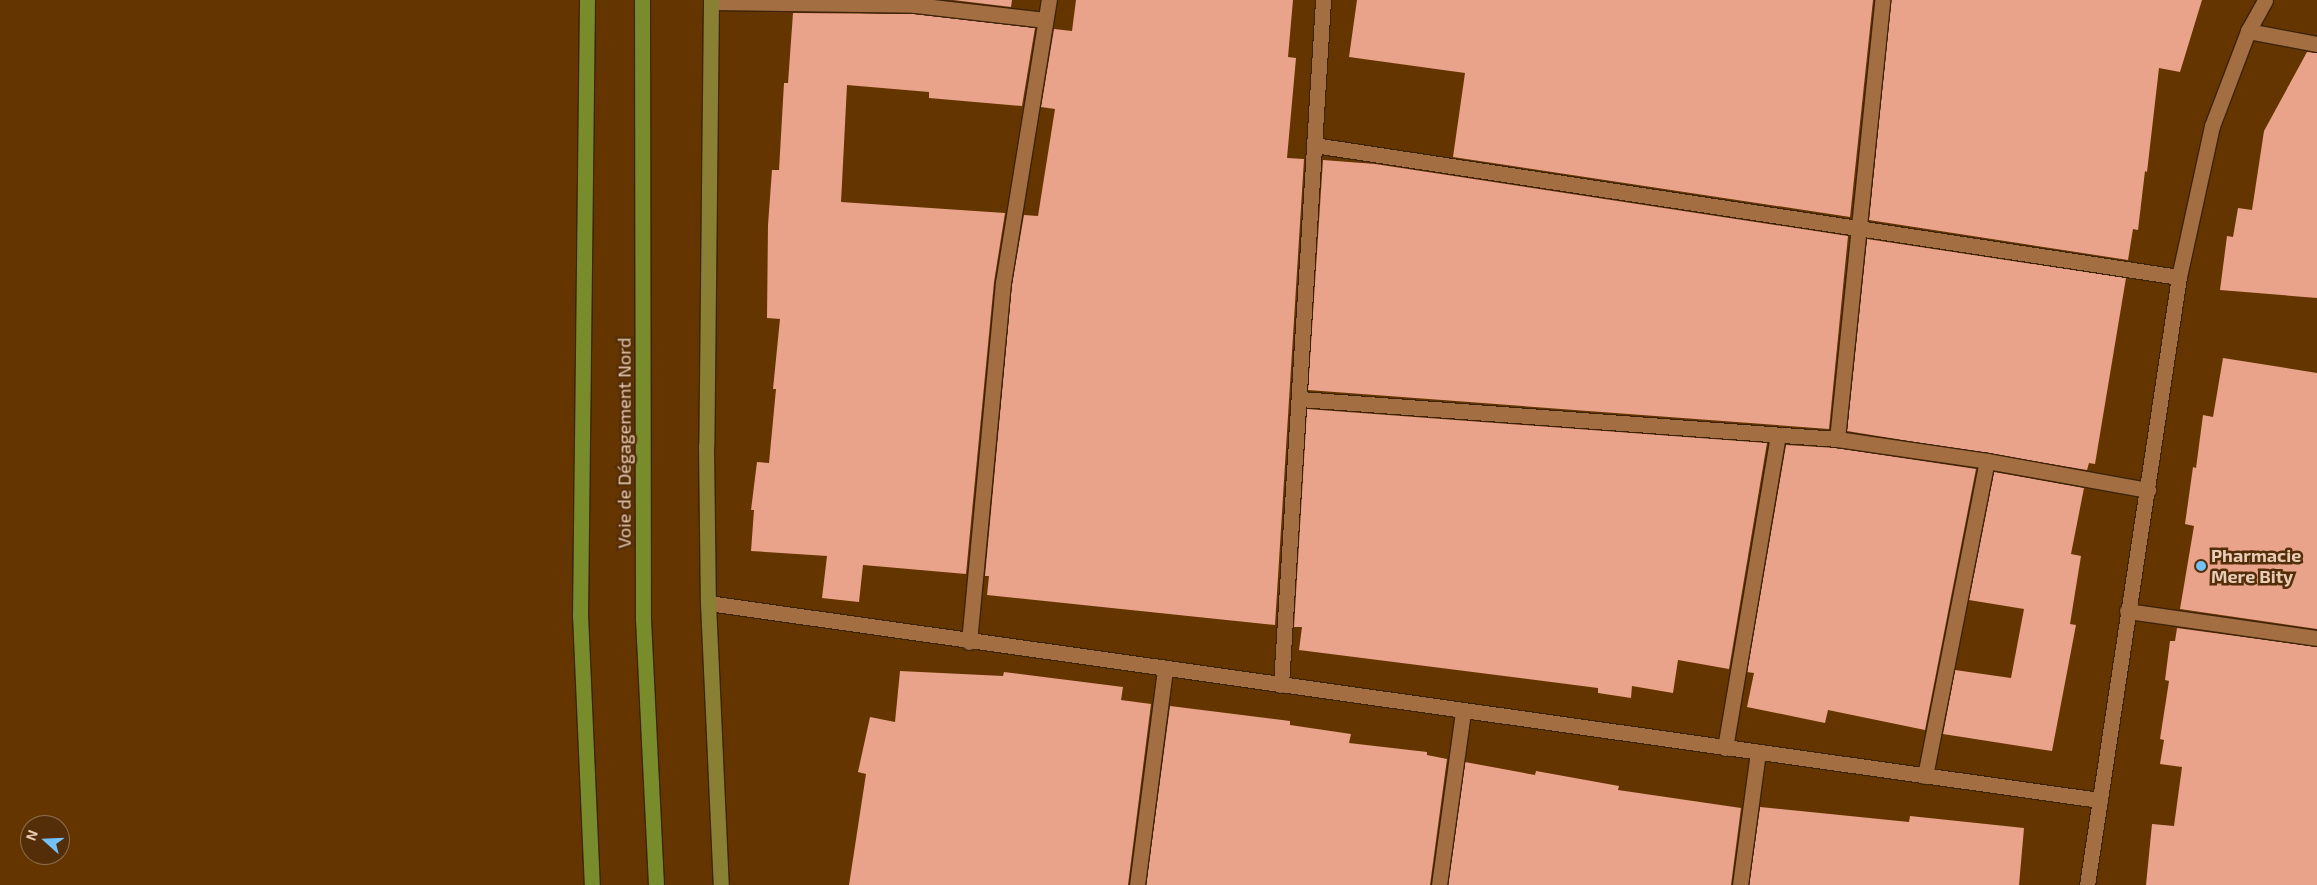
<!DOCTYPE html>
<meta charset="utf-8">
<style>
body{margin:0}
#map{position:relative;width:2317px;height:885px;overflow:hidden;background:#653500;font-family:"Exo 2",sans-serif}
div>[style]{position:absolute}
[style*='--x']{left:calc(var(--x)*1px);top:calc(var(--y)*1px);width:calc(var(--w)*1px);rotate:calc(var(--a)*1deg)}
.building>*{inset:0;background:#e9a38a}
.roads{filter:drop-shadow(1px 0 #3d220a) drop-shadow(-1px 0 #3d220a) drop-shadow(0 1px #3d220a) drop-shadow(0 -1px #3d220a)}
.minor>*{height:15px;margin:-7.5px;padding:0 7.5px;transform-origin:7.5px;border-radius:7.5px;background:#a36e41}
.major>*{height:15px;margin:-7.5px;padding:0 7.5px;transform-origin:7.5px;border-radius:7.5px;background:#898034}
.highway>*{height:15px;margin:-7.5px;padding:0 7.5px;transform-origin:7.5px;border-radius:7.5px;background:#788c2c}
.dots>*{width:14px;height:14px;translate:-50% -50%;box-sizing:border-box;border:2px solid #532e09;border-radius:50%}
span{translate:-50% -50%;white-space:nowrap;text-align:center;line-height:1.15;-webkit-text-stroke:5px #532e09;paint-order:stroke}
.street-label{font-size:18px;color:#eacdb6}
.poi-label{font-size:18px;color:#eacdb6;font-weight:700}
.left{translate:0 -50%;text-align:left}
.north{position:absolute;left:20px;top:815px;width:50px;height:50px;box-sizing:border-box;background:#532e09;border:1px solid #8f6e4e;border-radius:50%;rotate:290deg;font-size:14px;font-weight:700;line-height:20px;text-align:center;color:#eacdb6}
.north::after{content:'';display:block;margin:auto;width:18px;height:22px;background:#73c1f6;clip-path:polygon(50% 0,100% 100%,50% 72%,0 100%)}
</style>
<div id="map">
<div class="building">
<div style="clip-path:polygon(953px 0,1012px 0,1011px 7px)"></div>
<div style="clip-path:polygon(1076px 0,1293px 0,1288px 57px,1296px 58px,1287px 158px,1304px 159px,1275px 625px,987px 595px,989px 576px,985px 576px,1012px 284px,1024px 215px,1038px 216px,1055px 109px,1041px 107px,1054px 29px,1072px 31px)"></div>
<div style="clip-path:polygon(1357px 0,1873px 0,1850px 217px,1453px 157px,1465px 73px,1349px 57px)"></div>
<div style="clip-path:polygon(1891px 0,2202px 0,2180px 72px,2159px 68px,2147px 172px,2145px 171px,2138px 230px,2133px 229px,2128px 260px,1869px 220px)"></div>
<div style="clip-path:polygon(793px 13px,914px 14px,1035px 28px,1022px 106px,929px 98px,929px 92px,847px 85px,841px 202px,1005px 213px,994px 282px,966px 574px,863px 565px,859px 602px,822px 598px,827px 556px,751px 551px,754px 510px,751px 510px,757px 462px,769px 463px,776px 389px,773px 389px,780px 319px,767px 318px,768px 225px,772px 170px,779px 170px,784px 83px,788px 83px)"></div>
<div style="clip-path:polygon(2307px 52px,2317px 53px,2317px 298px,2220px 290px,2227px 236px,2233px 237px,2238px 208px,2252px 210px,2264px 131px)"></div>
<div style="clip-path:polygon(1323px 160px,1375px 164px,1848px 236px,1829px 429px,1308px 390px)"></div>
<div style="clip-path:polygon(1867px 239px,2126px 278px,2095px 464px,2089px 463px,2087px 470px,1847px 431px)"></div>
<div style="clip-path:polygon(2223px 358px,2317px 373px,2317px 629px,2180px 609px,2194px 526px,2185px 524px,2193px 467px,2196px 468px,2203px 415px,2213px 417px)"></div>
<div style="clip-path:polygon(1307px 409px,1767px 443px,1729px 669px,1678px 660px,1673px 693px,1632px 686px,1631px 698px,1598px 693px,1598px 688px,1299px 650px,1302px 627px,1294px 627px)"></div>
<div style="clip-path:polygon(1786px 445px,1836px 448px,1976px 469px,1925px 730px,1828px 710px,1825px 723px,1747px 707px,1754px 673px,1747px 672px)"></div>
<div style="clip-path:polygon(1994px 472px,2084px 488px,2071px 554px,2081px 556px,2070px 624px,2076px 625px,2052px 751px,1943px 734px,1955px 670px,2011px 678px,2024px 609px,1969px 600px)"></div>
<div style="clip-path:polygon(2177px 628px,2317px 647px,2317px 885px,2146px 885px,2152px 824px,2174px 826px,2182px 767px,2160px 764px,2164px 740px,2160px 739px,2169px 681px,2165px 680px,2170px 641px,2175px 641px)"></div>
<div style="clip-path:polygon(900px 671px,1003px 676px,1004px 672px,1123px 687px,1121px 700px,1151px 704px,1128px 885px,849px 885px,866px 774px,858px 772px,870px 717px,895px 722px)"></div>
<div style="clip-path:polygon(1170px 706px,1290px 721px,1290px 725px,1351px 734px,1349px 743px,1427px 752px,1427px 755px,1447px 759px,1430px 885px,1146px 885px)"></div>
<div style="clip-path:polygon(1465px 762px,1535px 775px,1536px 771px,1619px 786px,1618px 790px,1741px 808px,1731px 885px,1448px 885px)"></div>
<div style="clip-path:polygon(1760px 807px,1909px 822px,1910px 816px,2024px 828px,2019px 885px,1749px 885px)"></div>
</div>
<div class="roads">
<div class="minor">
<div style="--x:711;--y:2;--w:204;--a:0.8"></div>
<div style="--x:915;--y:5;--w:131;--a:6.6"></div>
<div style="--x:2248;--y:31;--w:70;--a:10.7"></div>
<div style="--x:1314;--y:145;--w:875;--a:8.68"></div>
<div style="--x:1300;--y:399;--w:538;--a:4.26"></div>
<div style="--x:1837;--y:439;--w:152;--a:8.3"></div>
<div style="--x:1987;--y:461;--w:164;--a:10.2"></div>
<div style="--x:1837;--y:439;--w:441;--a:-84.1"></div>
<div style="--x:708;--y:603;--w:1406;--a:8.06"></div>
<div style="--x:2127;--y:611;--w:192;--a:8.1"></div>
<div style="--x:969;--y:642;--w:361;--a:-84.6"></div>
<div style="--x:1003;--y:283;--w:287;--a:-80.8"></div>
<div style="--x:1281;--y:685;--w:686;--a:-86.49"></div>
<div style="--x:1725;--y:748;--w:317;--a:-80.4"></div>
<div style="--x:1925;--y:776;--w:321;--a:-78.9"></div>
<div style="--x:1137;--y:885;--w:219;--a:-82.6"></div>
<div style="--x:1439;--y:885;--w:176;--a:-82.1"></div>
<div style="--x:1740;--y:885;--w:134;--a:-82.3"></div>
<div style="--x:2087;--y:885;--w:615;--a:-81.4"></div>
<div style="--x:2179;--y:277;--w:155;--a:-77.7"></div>
<div style="--x:2212;--y:126;--w:102;--a:-69.2"></div>
<div style="--x:2248;--y:31;--w:35;--a:-61"></div>
</div>
<div class="major">
<div style="--x:711;--y:0;--w:446;--a:90.6"></div>
<div style="--x:706;--y:446;--w:157;--a:89.3"></div>
<div style="--x:708;--y:603;--w:282;--a:87.4"></div>
</div>
<div class="highway">
<div style="--x:587;--y:0;--w:614;--a:90.65"></div>
<div style="--x:580;--y:614;--w:271;--a:87.5"></div>
<div style="--x:642;--y:0;--w:619;--a:89.91"></div>
<div style="--x:643;--y:619;--w:266;--a:87.2"></div>
</div>
</div>
<div class="dots">
<div style="left:2201px;top:566px;background:#73c1f6"></div>
</div>
<div class="street-label">
<span style="left:624px;top:443px;rotate:-90deg">Voie de Dégagement Nord</span>
</div>
<div class="poi-label">
<span class="left" style="left:2211px;top:566px">Pharmacie<br>Mere Bity</span>
</div>
<div class="north">N</div>
</div>
